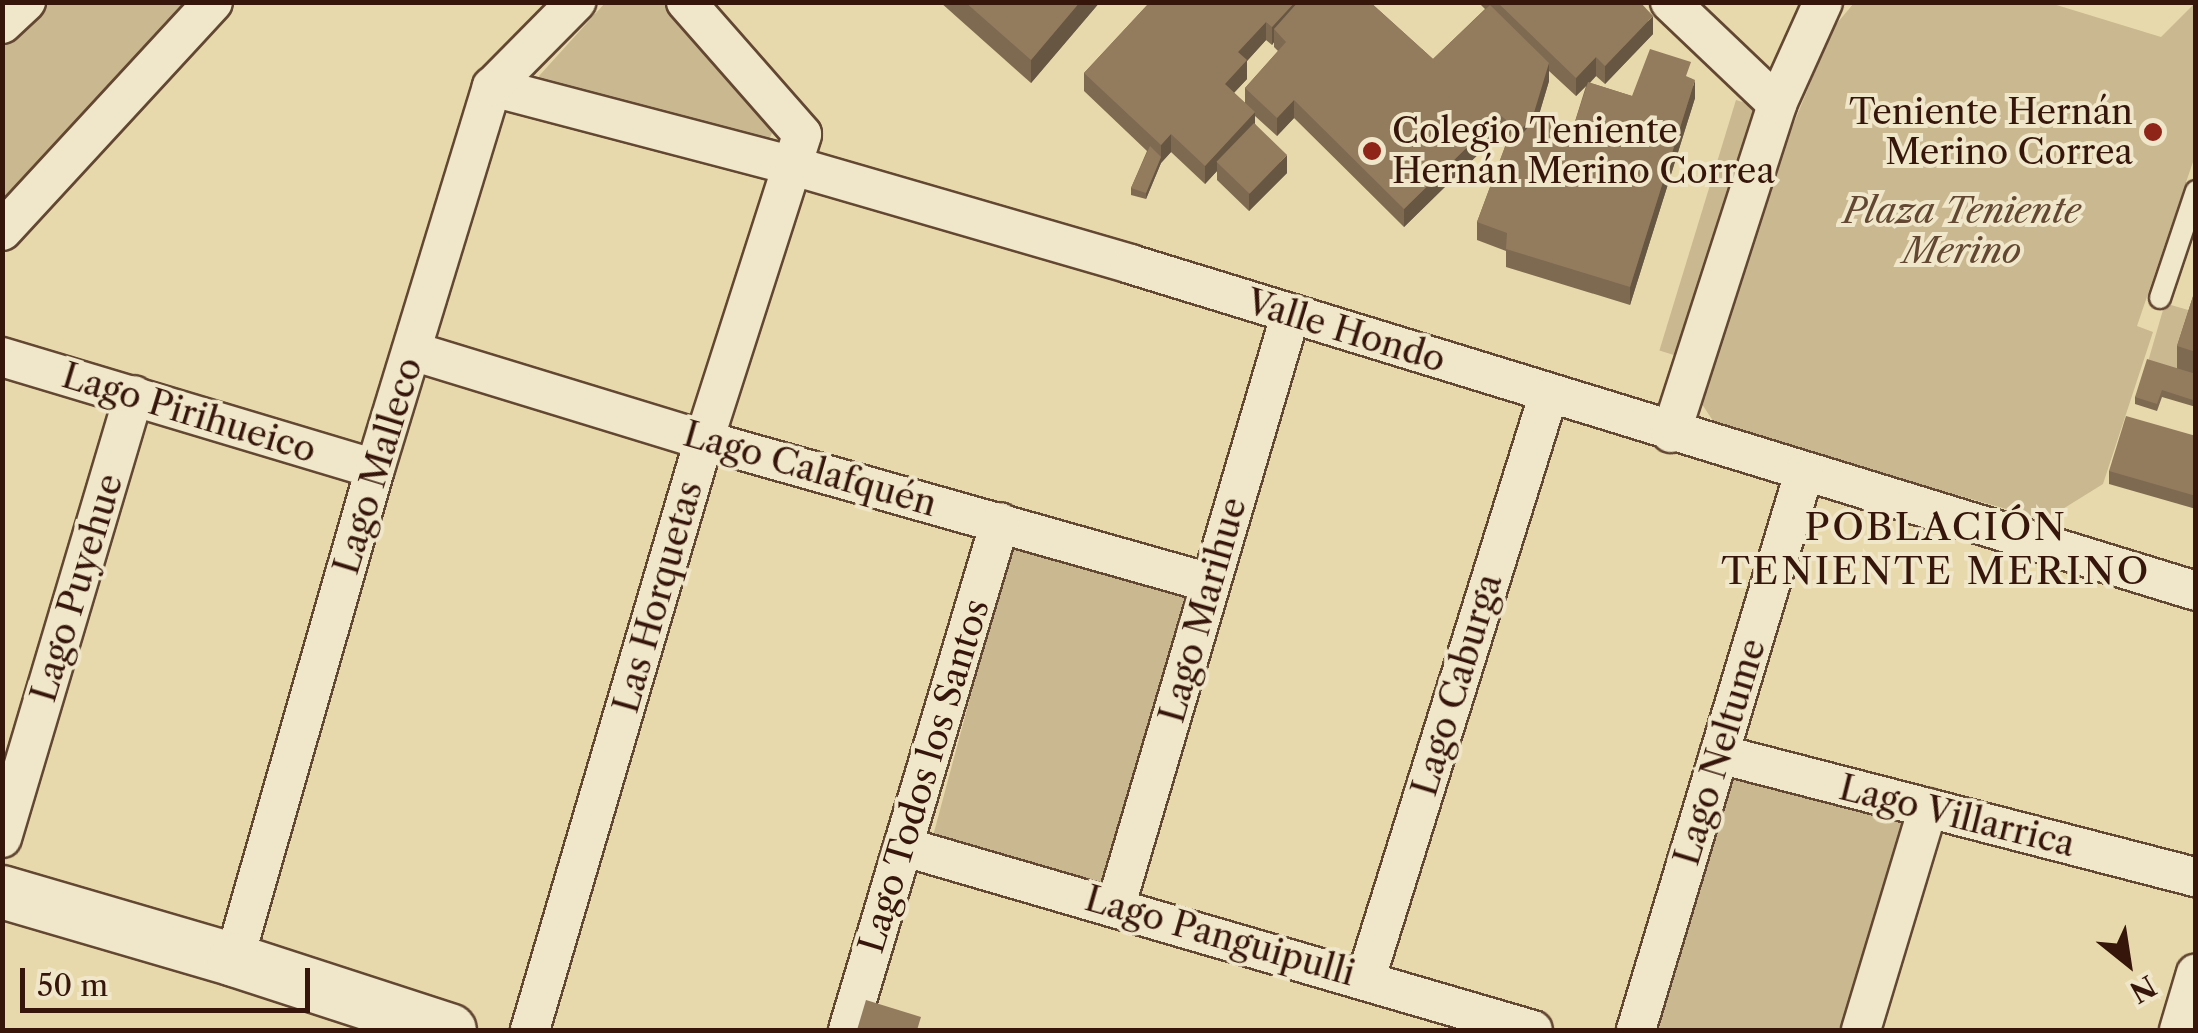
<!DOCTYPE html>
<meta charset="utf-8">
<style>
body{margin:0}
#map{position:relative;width:2198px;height:1033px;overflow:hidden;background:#e8d9ac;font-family:"Libre Caslon Text",serif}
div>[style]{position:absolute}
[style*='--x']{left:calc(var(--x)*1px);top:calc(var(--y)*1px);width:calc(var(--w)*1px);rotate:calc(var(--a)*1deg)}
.green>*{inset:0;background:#cab890;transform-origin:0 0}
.roads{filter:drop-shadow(2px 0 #624732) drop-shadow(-2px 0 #624732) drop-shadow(0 2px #624732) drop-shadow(0 -2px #624732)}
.lane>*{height:20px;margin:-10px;padding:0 10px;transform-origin:10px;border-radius:10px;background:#f0e6c9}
.street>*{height:38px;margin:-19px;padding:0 19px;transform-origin:19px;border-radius:19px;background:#f0e6c9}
.secondary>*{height:52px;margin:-26px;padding:0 26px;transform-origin:26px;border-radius:26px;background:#f0e6c9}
.wall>*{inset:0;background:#7e6a51}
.shaded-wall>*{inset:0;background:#675642}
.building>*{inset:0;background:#937b5e;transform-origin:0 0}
.dots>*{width:28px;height:28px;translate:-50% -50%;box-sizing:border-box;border:5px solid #f0e6c9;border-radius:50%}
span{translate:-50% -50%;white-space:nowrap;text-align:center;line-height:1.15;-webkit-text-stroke:8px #f0e6c9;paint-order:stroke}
.poi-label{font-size:35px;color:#36160a}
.right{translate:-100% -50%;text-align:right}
.left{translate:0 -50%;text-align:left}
.park-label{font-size:35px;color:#624732;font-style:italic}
.street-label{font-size:35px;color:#36160a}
.neighbourhood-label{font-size:38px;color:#36160a;letter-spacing:2.5px}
.frame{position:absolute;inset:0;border:5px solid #36160a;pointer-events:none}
.north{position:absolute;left:2078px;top:913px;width:100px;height:100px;-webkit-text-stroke:8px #f0e6c9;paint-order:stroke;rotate:150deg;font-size:28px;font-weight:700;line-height:40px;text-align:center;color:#36160a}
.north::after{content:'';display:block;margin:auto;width:35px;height:45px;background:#36160a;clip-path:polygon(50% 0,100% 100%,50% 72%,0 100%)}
.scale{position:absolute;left:20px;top:968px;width:290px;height:45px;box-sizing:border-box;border:5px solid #36160a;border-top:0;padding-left:12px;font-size:30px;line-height:35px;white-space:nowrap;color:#36160a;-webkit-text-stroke:8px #f0e6c9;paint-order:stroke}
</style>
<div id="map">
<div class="green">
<div style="clip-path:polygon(37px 3px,201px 3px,3px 215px,3px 34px)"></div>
<div style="clip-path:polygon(605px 3px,666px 3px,777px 122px,767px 144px,544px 85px,539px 76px)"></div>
<div style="clip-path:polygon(1854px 3px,2050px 3px,2161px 37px,2195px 3px,2195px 156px,2137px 326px,2153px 332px,2103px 484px,2045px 520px,1717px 427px,1700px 401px,1779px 159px,1833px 28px)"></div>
<div style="left:1736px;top:100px;width:21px;height:262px;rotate:17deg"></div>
<div style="clip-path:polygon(2171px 305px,2195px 312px,2175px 375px,2147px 365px,2163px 310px)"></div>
<div style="left:1011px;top:545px;width:188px;height:308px;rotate:15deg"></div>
<div style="clip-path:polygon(1725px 769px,1899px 819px,1909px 839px,1851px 1030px,1647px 1030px)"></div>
</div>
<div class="roads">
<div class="lane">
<div style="--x:2160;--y:298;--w:113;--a:-71.4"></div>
</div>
<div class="street">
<div style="--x:1670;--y:2;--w:148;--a:43.6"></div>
<div style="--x:2;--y:24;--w:33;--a:-43"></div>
<div style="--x:492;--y:87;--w:308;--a:14.7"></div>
<div style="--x:790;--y:165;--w:354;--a:16.2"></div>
<div style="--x:1130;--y:264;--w:1115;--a:17.05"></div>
<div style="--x:2;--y:231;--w:311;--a:-47.3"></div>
<div style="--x:412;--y:351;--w:305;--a:17"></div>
<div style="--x:704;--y:440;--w:526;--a:15.78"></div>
<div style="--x:2;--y:357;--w:389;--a:16.7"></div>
<div style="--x:1671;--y:433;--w:346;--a:-72.1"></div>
<div style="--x:1777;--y:104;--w:112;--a:-65.7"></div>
<div style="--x:1719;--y:754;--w:493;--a:14.5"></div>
<div style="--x:2;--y:838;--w:462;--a:-73.4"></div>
<div style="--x:905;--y:847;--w:654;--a:16.25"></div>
<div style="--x:1116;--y:905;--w:614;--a:-73.54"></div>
<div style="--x:234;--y:960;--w:511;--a:-73.98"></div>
<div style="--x:375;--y:469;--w:400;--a:-73"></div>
<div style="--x:492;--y:87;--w:120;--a:-45.3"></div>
<div style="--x:1366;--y:978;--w:613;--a:-72.63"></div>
<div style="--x:530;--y:1030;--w:615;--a:-73.57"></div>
<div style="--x:704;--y:440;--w:321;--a:-72.2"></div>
<div style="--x:802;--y:134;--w:176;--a:-131.3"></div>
<div style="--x:848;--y:1030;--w:530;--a:-73.34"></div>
<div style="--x:1636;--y:1030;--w:582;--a:-73.22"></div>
<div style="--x:1861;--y:1030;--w:232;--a:-73.2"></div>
<div style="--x:2179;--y:1030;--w:59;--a:-73.4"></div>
</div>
<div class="secondary">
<div style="--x:2;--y:892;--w:242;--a:16.3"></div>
<div style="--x:234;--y:960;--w:227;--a:18"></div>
</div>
</div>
<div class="wall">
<div style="clip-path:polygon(940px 2px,1100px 2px,1031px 83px)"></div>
<div style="clip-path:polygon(evenodd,1150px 2px,1370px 2px,1433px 59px,1485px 9px,1478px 2px,1640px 2px,1653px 34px,1605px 84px,1596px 76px,1590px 83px,1632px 96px,1691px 78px,1695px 98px,1630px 305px,1506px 267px,1506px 251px,1477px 240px,1477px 222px,1508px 139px,1500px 133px,1404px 227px,1294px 118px,1277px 136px,1255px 116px,1255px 124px,1287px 173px,1249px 211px,1217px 180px,1217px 171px,1205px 184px,1171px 152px,1161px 163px,1146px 199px,1131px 195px,1131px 188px,1147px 151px,1084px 91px,1084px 73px,1150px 2px,1266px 40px,1272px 45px,1274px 42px,1274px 47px,1278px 51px,1245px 88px,1245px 103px,1234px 93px,1247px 79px,1247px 61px,1266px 40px,1150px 2px,1549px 71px,1576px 96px,1586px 86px,1572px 131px,1539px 115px,1549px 81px,1549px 71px)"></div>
<div style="clip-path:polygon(2196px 287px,2196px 407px,2162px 397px,2157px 411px,2135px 404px,2135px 397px,2177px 368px,2177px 346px)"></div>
<div style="clip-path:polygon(2196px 436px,2196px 509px,2109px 484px,2109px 471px)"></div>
</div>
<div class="shaded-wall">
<div style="clip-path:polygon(1080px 2px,1100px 2px,1031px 83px,1031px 60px)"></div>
<div style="clip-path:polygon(1295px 2px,1312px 2px,1274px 29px,1274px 42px,1272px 45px,1272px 27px)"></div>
<div style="clip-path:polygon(1653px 16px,1653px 34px,1605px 84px,1605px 66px)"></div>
<div style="clip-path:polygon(1266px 22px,1266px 40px,1247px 61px,1247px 79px,1225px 102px,1225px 84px,1238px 52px)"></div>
<div style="clip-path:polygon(1596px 57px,1596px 76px,1576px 96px,1576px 78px)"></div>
<div style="clip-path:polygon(1549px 63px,1549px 81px,1533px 134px,1520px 149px,1520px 131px)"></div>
<div style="clip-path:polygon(1695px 80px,1695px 98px,1630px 305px,1630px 287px)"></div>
<div style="clip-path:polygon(1294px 100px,1294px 118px,1277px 136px,1277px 118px)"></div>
<div style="clip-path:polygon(1255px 112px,1255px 130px,1217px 162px,1217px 171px,1205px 184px,1205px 166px)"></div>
<div style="clip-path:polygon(1500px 115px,1500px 133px,1404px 227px,1404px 209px)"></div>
<div style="clip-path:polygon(1171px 134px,1171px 152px,1161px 163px,1146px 199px,1146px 193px,1161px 157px,1161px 145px)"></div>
<div style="clip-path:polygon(1287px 155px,1287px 173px,1249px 211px,1249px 193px)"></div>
</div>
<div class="building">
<div style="clip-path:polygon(965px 2px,1080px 2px,1031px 60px)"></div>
<div style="clip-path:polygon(1150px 2px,1295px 2px,1272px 27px,1266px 22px,1238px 52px,1247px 60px,1225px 84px,1255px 112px,1205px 166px,1171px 134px,1161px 145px,1084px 73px)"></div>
<div style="clip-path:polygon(1298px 2px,1370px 2px,1433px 59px,1490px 5px,1549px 63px,1533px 116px,1520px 131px,1500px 115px,1404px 209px,1294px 100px,1277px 118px,1245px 88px,1286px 42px,1274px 29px)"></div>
<div style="clip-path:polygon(1497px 2px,1640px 2px,1653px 16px,1605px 66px,1596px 57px,1576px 78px)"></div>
<div style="clip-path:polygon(1650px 49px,1691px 62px,1686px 76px,1695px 80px,1630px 287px,1506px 249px,1507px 233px,1477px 222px,1510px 133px,1519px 138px,1538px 115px,1572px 131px,1588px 82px,1632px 96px)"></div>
<div style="left:1254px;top:123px;width:46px;height:54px;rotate:44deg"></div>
<div style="clip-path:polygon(1150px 146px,1161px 157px,1146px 193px,1131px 188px)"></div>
<div style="clip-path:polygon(2196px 287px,2196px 352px,2177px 346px)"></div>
<div style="clip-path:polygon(2147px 359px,2196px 374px,2196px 401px,2162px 390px,2157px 404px,2135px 397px)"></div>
<div style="clip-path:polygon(2126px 416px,2196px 436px,2196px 496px,2109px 471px)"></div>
<div style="clip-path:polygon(866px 1000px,921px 1017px,917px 1030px,857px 1030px)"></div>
</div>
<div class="dots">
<div style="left:2153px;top:132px;background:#8f2418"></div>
<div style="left:1372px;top:151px;background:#8f2418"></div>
</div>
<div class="poi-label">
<span class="right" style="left:2133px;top:132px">Teniente Hernán<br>Merino Correa</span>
<span class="left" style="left:1392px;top:151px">Colegio Teniente<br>Hernán Merino Correa</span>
</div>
<div class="park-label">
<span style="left:1962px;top:231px">Plaza Teniente<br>Merino</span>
</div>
<div class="street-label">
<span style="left:1346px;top:331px;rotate:17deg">Valle Hondo</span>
<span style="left:189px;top:413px;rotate:17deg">Lago Pirihueico</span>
<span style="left:378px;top:466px;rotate:-73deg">Lago Malleco</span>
<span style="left:810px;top:469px;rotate:16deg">Lago Calafquén</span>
<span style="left:77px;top:588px;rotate:-73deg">Lago Puyehue</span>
<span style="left:658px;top:597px;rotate:-74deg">Las Horquetas</span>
<span style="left:1203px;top:610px;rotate:-74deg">Lago Marihue</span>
<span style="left:1457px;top:685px;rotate:-73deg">Lago Caburga</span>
<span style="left:1720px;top:752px;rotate:-73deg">Lago Neltume</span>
<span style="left:924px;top:776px;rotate:-73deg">Lago Todos los Santos</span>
<span style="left:1957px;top:816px;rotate:14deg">Lago Villarrica</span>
<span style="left:1220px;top:936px;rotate:16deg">Lago Panguipulli</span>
</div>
<div class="neighbourhood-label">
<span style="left:1936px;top:549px">POBLACIÓN<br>TENIENTE MERINO</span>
</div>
<div class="frame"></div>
<div class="north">N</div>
<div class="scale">50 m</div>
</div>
